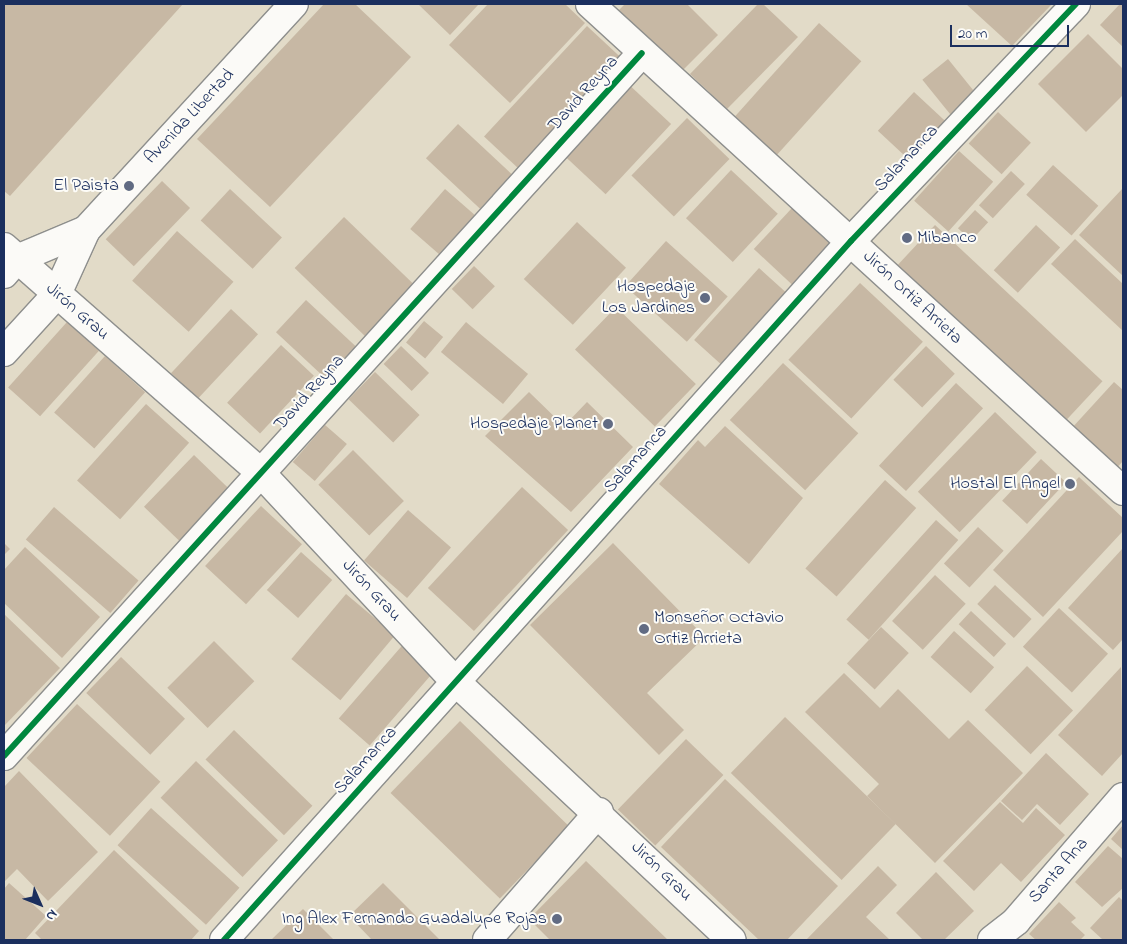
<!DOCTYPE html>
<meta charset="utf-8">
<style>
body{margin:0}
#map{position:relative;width:1127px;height:944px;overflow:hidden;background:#e2dbc8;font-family:"Indie Flower",sans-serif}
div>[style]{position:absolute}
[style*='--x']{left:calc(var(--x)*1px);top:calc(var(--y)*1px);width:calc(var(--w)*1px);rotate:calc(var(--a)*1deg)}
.building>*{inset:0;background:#c7b8a4;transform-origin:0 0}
.roads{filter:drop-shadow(1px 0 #8e8f8d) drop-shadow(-1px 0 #8e8f8d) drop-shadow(0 1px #8e8f8d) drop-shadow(0 -1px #8e8f8d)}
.minor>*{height:28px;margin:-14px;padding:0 14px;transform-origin:14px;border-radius:14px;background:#fbfaf7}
.major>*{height:28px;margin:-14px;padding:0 14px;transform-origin:14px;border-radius:14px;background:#fbfaf7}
.cycleway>*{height:6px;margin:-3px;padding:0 3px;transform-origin:3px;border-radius:3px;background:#00873e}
.dots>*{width:14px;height:14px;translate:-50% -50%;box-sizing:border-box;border:2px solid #fdfcf7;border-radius:50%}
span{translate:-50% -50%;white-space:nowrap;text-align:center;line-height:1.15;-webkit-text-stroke:4px #fdfcf7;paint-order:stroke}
.street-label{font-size:18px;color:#1b2f5e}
.poi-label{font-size:18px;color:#1b2f5e}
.right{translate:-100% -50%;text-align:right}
.left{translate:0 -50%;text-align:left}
.frame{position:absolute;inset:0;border:5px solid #1b2f5e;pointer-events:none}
.north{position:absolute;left:15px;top:879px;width:50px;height:50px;-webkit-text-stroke:4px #fdfcf7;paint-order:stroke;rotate:134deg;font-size:14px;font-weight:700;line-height:20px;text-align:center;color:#1b2f5e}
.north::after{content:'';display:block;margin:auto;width:18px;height:22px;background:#1b2f5e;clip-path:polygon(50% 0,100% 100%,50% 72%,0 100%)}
.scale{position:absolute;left:950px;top:25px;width:119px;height:22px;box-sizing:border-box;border:2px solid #1b2f5e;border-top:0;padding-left:6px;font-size:15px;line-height:18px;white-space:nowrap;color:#1b2f5e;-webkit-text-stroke:4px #fdfcf7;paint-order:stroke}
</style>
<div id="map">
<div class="building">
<div style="clip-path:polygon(4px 4px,183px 4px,10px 196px,4px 191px)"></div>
<div style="clip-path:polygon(324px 4px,355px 4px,411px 57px,270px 207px,197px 139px)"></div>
<div style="clip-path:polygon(418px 4px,479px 4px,450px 35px)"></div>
<div style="clip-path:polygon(488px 4px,565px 4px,585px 23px,510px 103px,449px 45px)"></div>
<div style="clip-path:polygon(625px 4px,687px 4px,718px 35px,679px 74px,617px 12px)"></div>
<div style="clip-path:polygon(758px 4px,763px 4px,798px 37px,727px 109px,690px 74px)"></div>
<div style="clip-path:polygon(966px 4px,1052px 4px,1012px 46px)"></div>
<div style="clip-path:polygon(1120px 4px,1123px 4px,1123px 47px,1100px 25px)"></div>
<div style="left:819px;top:23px;width:57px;height:127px;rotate:42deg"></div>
<div style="left:587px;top:26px;width:54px;height:151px;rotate:43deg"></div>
<div style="clip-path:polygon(1088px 34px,1123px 69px,1123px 95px,1086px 132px,1038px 84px)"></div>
<div style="left:948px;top:59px;width:53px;height:33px;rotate:51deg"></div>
<div style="left:625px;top:81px;width:63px;height:96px;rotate:43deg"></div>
<div style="left:914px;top:92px;width:50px;height:53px;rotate:43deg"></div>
<div style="left:998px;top:112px;width:45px;height:43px;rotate:43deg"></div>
<div style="left:687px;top:118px;width:59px;height:80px;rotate:44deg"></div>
<div style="left:458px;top:124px;width:74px;height:47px;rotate:43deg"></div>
<div style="left:959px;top:151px;width:46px;height:67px;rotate:42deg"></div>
<div style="left:1053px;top:165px;width:61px;height:40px;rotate:42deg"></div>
<div style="left:731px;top:170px;width:64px;height:66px;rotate:43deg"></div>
<div style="left:1011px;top:171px;width:19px;height:47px;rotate:43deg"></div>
<div style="left:162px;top:181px;width:39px;height:81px;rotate:44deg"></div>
<div style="clip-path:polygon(1123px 188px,1123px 276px,1079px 235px)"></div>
<div style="left:230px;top:189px;width:71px;height:43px;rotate:43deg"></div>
<div style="left:445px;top:189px;width:41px;height:53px;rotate:41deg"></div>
<div style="left:792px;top:208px;width:66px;height:56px;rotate:43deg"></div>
<div style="left:975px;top:210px;width:18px;height:25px;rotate:43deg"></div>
<div style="left:344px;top:217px;width:98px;height:71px;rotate:44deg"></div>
<div style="left:577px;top:222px;width:67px;height:78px;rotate:43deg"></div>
<div style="left:935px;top:225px;width:229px;height:56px;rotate:43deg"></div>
<div style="left:1036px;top:225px;width:33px;height:62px;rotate:43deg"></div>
<div style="left:177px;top:231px;width:76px;height:67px;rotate:42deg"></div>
<div style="clip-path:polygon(1075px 239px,1123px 284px,1123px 331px,1051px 264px)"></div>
<div style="left:666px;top:241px;width:83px;height:61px;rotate:42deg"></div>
<div style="left:474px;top:266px;width:29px;height:32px;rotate:44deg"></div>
<div style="left:759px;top:268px;width:51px;height:97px;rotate:42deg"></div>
<div style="left:860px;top:283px;width:86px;height:105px;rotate:43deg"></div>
<div style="left:306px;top:300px;width:69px;height:44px;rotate:43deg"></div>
<div style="left:616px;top:307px;width:111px;height:59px;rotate:44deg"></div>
<div style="left:231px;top:309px;width:37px;height:88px;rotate:43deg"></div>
<div style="left:424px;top:321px;width:25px;height:28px;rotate:40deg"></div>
<div style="left:67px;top:322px;width:43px;height:88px;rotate:42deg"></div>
<div style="left:466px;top:322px;width:81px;height:39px;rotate:40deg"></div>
<div style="left:281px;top:345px;width:45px;height:79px;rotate:43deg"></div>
<div style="left:401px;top:346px;width:39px;height:25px;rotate:44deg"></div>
<div style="left:926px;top:346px;width:40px;height:47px;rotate:44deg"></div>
<div style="left:105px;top:356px;width:54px;height:76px;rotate:42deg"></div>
<div style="left:783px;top:363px;width:103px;height:78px;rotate:43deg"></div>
<div style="left:375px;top:372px;width:62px;height:38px;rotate:44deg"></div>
<div style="clip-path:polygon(1114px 382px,1123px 390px,1123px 461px,1115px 470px,1071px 429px)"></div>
<div style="left:956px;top:383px;width:37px;height:113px;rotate:43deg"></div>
<div style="clip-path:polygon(529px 392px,564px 426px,587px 402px,633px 447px,571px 512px,485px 436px)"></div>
<div style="left:146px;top:404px;width:58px;height:103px;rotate:42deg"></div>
<div style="left:995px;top:412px;width:58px;height:111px;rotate:44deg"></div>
<div style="left:325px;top:425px;width:29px;height:49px;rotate:41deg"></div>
<div style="clip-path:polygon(725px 426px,803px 498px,749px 564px,659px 484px,698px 440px,705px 447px)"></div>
<div style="left:353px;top:450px;width:72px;height:49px;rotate:45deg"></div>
<div style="left:194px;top:455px;width:53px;height:72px;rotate:44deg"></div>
<div style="left:1041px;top:459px;width:34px;height:57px;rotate:43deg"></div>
<div style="clip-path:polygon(1079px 477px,1123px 518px,1123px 531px,1043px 617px,993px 570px)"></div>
<div style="left:885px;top:480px;width:42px;height:119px;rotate:42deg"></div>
<div style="left:522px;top:487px;width:63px;height:138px;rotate:43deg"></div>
<div style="left:261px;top:506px;width:56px;height:82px;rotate:43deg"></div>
<div style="left:54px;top:507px;width:112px;height:43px;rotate:41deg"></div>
<div style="left:408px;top:510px;width:57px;height:67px;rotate:41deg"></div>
<div style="left:936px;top:520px;width:30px;height:134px;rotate:42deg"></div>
<div style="left:978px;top:527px;width:35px;height:50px;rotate:43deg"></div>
<div style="clip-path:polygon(4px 543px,10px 549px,4px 555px)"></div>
<div style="clip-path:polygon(613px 543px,705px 637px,647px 693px,684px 730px,659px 755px,530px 625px)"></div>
<div style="clip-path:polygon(25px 547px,100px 617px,62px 658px,4px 603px,4px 570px)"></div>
<div style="clip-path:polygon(1123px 548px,1123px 639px,1113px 650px,1068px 608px)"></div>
<div style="left:301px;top:552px;width:42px;height:51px;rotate:42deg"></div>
<div style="left:935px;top:575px;width:42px;height:63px;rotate:43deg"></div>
<div style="left:995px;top:585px;width:50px;height:26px;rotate:43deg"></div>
<div style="left:346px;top:594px;width:64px;height:85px;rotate:40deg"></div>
<div style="left:1059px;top:608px;width:67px;height:53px;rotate:43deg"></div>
<div style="left:971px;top:611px;width:48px;height:18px;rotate:43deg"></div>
<div style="clip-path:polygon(4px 614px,60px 668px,4px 726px)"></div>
<div style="left:881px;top:627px;width:38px;height:50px;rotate:43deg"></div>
<div style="left:954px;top:631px;width:54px;height:35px;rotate:42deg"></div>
<div style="left:407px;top:640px;width:41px;height:104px;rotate:41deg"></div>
<div style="left:214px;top:641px;width:57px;height:66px;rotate:45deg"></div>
<div style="left:121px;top:657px;width:89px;height:50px;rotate:44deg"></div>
<div style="left:1027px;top:666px;width:64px;height:61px;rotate:44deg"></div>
<div style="clip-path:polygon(1121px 667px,1123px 753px,1102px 776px,1058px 735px)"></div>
<div style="clip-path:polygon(844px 673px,880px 708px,898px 689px,949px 739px,968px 720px,1023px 773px,935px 863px,867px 796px,879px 784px,805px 712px)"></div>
<div style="left:77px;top:704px;width:114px;height:74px;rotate:43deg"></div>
<div style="left:785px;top:717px;width:154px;height:78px;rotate:44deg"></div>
<div style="left:460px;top:721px;width:152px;height:100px;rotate:44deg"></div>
<div style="left:234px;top:730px;width:109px;height:41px;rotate:44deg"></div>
<div style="left:686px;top:739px;width:52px;height:98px;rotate:44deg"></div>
<div style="clip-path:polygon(1046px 753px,1089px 794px,1060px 825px,1037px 804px,1022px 820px,1001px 801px)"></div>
<div style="left:196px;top:761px;width:114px;height:51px;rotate:44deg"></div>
<div style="clip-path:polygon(19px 771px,98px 852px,48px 901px,17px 869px,4px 882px,4px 787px)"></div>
<div style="clip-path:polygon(725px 779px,838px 886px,787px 940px,759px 940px,661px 847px)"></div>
<div style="clip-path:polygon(1000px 802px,1023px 823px,1036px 808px,1065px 835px,1021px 882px,1001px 863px,974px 891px,943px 861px)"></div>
<div style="left:151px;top:808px;width:119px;height:50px;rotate:42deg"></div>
<div style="clip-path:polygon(1123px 825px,1123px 850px,1111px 839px)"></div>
<div style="clip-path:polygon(1108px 846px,1123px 859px,1123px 888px,1102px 907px,1075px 882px)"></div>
<div style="clip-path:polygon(114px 850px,199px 931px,191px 940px,42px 940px,35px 933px)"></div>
<div style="clip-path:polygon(586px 861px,668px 940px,550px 940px,529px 919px)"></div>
<div style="clip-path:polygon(878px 866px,897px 885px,866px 917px,890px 940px,806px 940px)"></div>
<div style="clip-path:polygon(936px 872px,974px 911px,944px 940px,923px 940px,896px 913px)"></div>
<div style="clip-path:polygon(9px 883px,46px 916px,25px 940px,4px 940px,4px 889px)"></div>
<div style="clip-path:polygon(383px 883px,440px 940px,372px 940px,349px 916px)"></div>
<div style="clip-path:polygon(1119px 897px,1123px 901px,1123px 940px,1103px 940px,1090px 928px)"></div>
<div style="clip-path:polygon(1059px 902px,1076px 918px,1071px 922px,1085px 935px,1080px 940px,1036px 940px,1029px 934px)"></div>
<div style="clip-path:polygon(303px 909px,334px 940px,271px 940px)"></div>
</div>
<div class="roads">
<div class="minor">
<div style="--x:4;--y:756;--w:949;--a:-47.78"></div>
<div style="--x:224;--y:940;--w:939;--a:-48.11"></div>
<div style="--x:851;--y:241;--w:327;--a:-46.5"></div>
<div style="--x:487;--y:940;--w:170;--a:-48.8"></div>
</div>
<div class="major">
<div style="--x:590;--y:4;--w:722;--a:42.42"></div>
<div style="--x:4;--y:247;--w:339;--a:41.3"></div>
<div style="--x:259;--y:471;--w:290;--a:47"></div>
<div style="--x:457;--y:683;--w:376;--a:43.1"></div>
<div style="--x:4;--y:274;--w:20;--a:-49"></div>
<div style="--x:17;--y:259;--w:75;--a:-22.8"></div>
<div style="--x:86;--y:230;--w:307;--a:-47.4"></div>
<div style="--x:4;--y:352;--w:79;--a:-47.6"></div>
<div style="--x:57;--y:294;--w:70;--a:-65.6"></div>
<div style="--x:992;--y:940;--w:31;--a:-38"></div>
<div style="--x:1016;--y:921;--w:164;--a:-49.2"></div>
</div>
</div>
<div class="cycleway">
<div style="--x:4;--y:756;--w:949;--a:-47.78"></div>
<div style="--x:224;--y:940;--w:939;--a:-48.11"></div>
<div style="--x:851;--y:241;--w:327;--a:-46.5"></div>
</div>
<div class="dots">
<div style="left:129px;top:186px;background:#616b83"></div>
<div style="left:907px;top:238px;background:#616b83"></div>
<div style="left:705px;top:298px;background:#616b83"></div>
<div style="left:608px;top:424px;background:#616b83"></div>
<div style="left:1070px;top:484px;background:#616b83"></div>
<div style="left:644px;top:629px;background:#616b83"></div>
<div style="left:557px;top:919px;background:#616b83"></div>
</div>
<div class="street-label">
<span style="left:584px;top:94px;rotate:-48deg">David Reyna</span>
<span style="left:190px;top:117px;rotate:-47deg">Avenida Libertad</span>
<span style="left:907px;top:159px;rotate:-47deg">Salamanca</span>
<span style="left:912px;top:298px;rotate:43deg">Jirón Ortiz Arrieta</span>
<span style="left:77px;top:312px;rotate:41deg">Jirón Grau</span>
<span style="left:310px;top:393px;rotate:-48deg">David Reyna</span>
<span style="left:636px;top:460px;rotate:-48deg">Salamanca</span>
<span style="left:371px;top:591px;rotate:47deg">Jirón Grau</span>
<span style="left:366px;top:761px;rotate:-48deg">Salamanca</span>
<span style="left:1059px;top:871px;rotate:-49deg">Santa Ana</span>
<span style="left:661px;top:872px;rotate:44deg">Jirón Grau</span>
</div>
<div class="poi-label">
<span class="right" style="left:119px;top:186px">El Paista</span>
<span class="left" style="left:917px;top:238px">Mibanco</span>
<span class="right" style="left:695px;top:298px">Hospedaje<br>Los Jardines</span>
<span class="right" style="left:598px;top:424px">Hospedaje Planet</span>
<span class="right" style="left:1060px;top:484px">Hostal El Angel</span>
<span class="left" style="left:654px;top:629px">Monseñor Octavio<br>Ortiz Arrieta</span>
<span class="right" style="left:547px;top:919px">Ing Alex Fernando Guadalupe Rojas</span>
</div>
<div class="frame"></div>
<div class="north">N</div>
<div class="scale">20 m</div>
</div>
